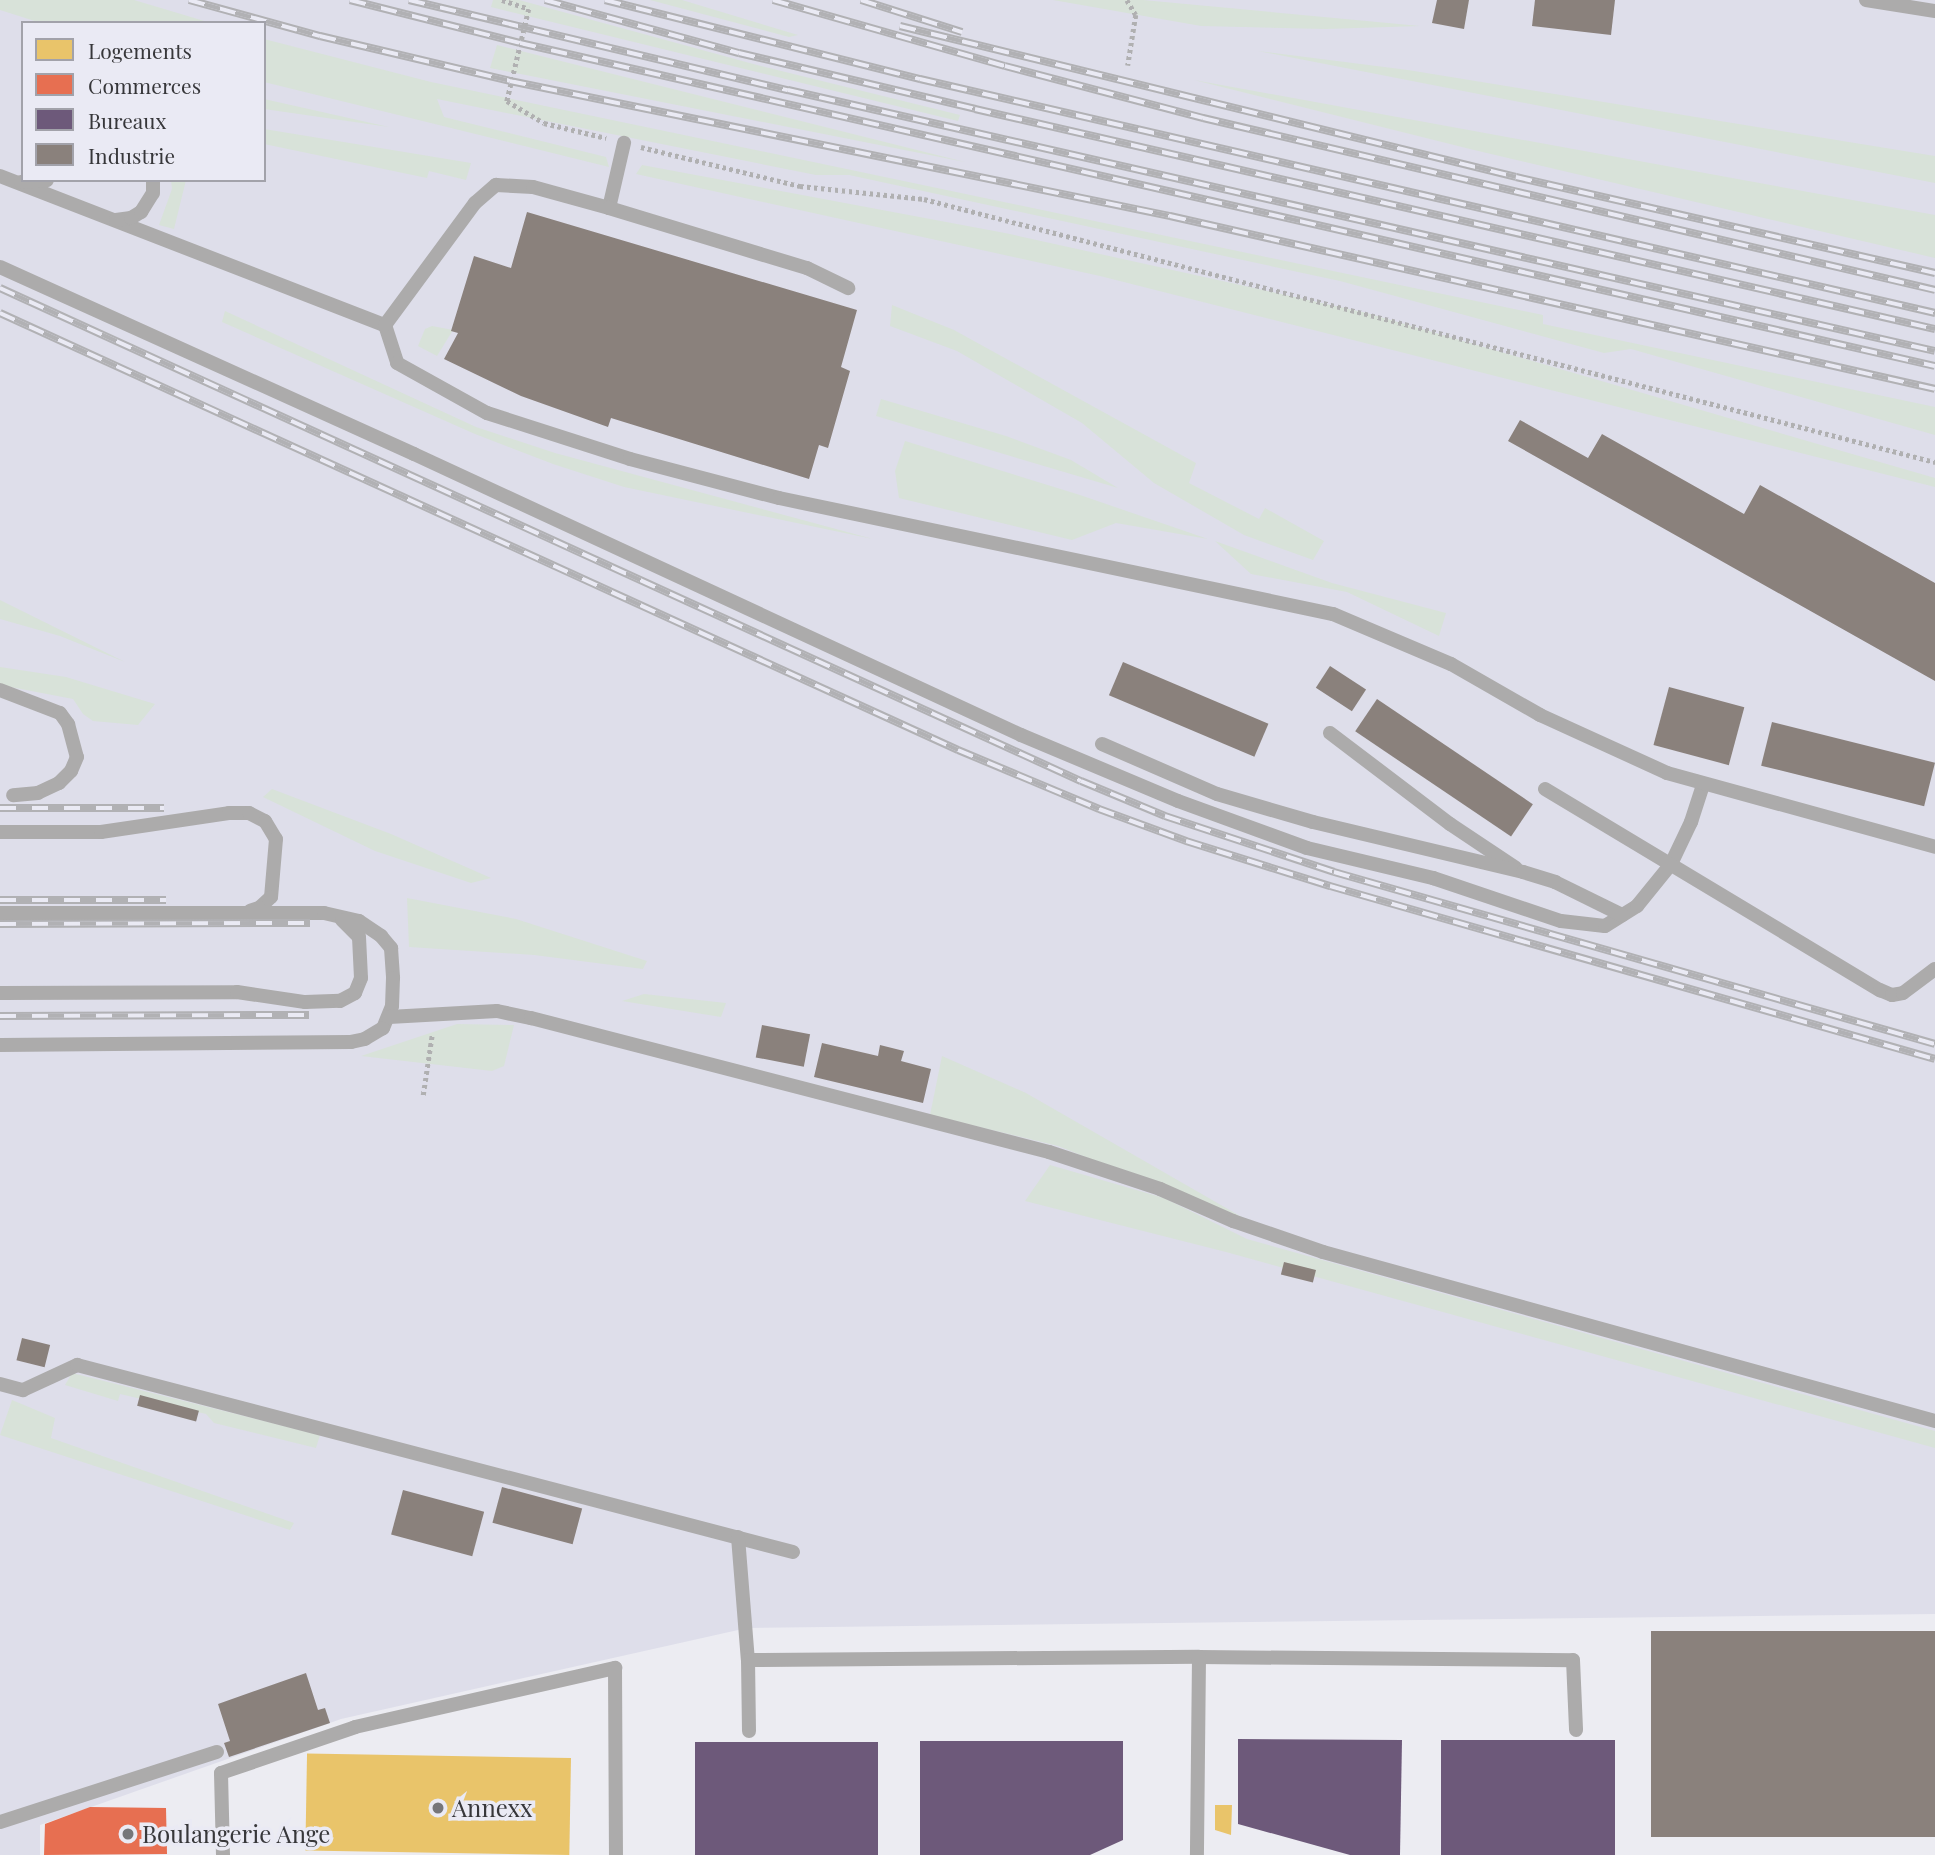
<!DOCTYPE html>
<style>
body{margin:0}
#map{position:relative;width:1935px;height:1855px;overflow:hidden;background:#ececf2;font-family:"Playfair Display",serif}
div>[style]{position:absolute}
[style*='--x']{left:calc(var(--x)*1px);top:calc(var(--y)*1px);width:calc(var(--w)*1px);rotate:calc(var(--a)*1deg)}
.built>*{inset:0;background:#dedeea}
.green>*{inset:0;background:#d8e2d9}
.homes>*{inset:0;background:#e9c46a;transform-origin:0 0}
.shops>*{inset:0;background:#e76f51}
.offices>*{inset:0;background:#6d597a;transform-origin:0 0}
.industry>*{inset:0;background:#8a817c;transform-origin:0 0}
.path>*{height:4.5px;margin-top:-2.25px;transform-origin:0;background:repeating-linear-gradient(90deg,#b0b0b1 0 3.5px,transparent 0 7px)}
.lane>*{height:14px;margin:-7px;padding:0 7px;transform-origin:7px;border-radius:7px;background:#acabab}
.rail>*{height:8px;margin-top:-4px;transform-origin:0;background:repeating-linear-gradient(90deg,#eaeaf4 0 16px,#b1b1b4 0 32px);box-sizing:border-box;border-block:2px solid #b1b1b4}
.dots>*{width:19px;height:19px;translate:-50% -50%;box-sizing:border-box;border:4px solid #eaeaf4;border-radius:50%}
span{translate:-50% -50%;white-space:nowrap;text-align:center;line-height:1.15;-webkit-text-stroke:7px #eaeaf4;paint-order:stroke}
.poi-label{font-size:24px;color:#37373a}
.left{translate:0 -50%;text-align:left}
.legend{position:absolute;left:21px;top:21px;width:245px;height:161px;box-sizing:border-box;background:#eaeaf4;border:2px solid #a2a2aa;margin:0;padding:9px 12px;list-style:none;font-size:21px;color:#37373a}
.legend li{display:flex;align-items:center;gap:14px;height:35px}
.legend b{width:35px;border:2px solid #a2a2aa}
</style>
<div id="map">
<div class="built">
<div style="clip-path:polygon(evenodd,0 0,1935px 0,1935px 1614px,747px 1628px,341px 1719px,40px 1825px,40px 1855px,0 1855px,0 0,23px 23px,264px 23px,264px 180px,23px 180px,23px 23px)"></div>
</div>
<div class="green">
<div style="clip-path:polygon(0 0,134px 0,211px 23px,41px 23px,0 10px)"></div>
<div style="clip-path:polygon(493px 0,519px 0,757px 65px,960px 115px,958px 121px,491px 7px)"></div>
<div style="clip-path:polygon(650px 0,682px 0,798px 35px,789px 37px)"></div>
<div style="clip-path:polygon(1053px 0,1143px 0,1420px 26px,1326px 29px,1201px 26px)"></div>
<div style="clip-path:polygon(264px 39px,431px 82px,1543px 315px,1543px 324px,1935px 407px,1935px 435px,1631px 349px,1604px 353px,1340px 281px,849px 175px,816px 175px,437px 99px,444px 117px,606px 157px,609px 167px,264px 82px)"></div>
<div style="clip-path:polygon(497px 45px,965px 162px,490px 68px)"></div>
<div style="clip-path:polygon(1258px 51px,1408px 70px,1935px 156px,1935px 183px)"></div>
<div style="clip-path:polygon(1194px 80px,1935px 215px,1935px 258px,1470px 149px)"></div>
<div style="clip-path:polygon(264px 99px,389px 127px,264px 109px)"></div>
<div style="clip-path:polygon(264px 129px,368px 146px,471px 163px,466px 180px,429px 171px,427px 178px,264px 144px)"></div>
<div style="clip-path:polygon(642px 165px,1005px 233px,1367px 313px,1935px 478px,1935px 487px,1100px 276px,636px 174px)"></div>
<div style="clip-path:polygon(171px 180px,186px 180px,174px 229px,159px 225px,172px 189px)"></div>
<div style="clip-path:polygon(892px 305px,954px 330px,1196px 463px,1189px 483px,1259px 519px,1265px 508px,1324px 541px,1313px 560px,1244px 535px,1154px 483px,1082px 423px,957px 351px,890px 326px)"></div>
<div style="clip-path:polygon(225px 311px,476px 427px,555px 453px,873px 539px,624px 487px,553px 464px,475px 434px,222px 322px)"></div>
<div style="clip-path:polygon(432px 326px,453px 330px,437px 356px,418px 346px,425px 329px)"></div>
<div style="clip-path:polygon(881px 399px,1006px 436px,1071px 460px,1118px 488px,876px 416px)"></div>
<div style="clip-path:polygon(905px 441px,1080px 495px,1208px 539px,1116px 523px,1072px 540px,899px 498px,895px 471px)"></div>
<div style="clip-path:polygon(1215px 541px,1332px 583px,1446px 613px,1439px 636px,1347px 592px,1251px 574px)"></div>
<div style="clip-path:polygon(0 600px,125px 662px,60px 636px,0 619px)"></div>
<div style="clip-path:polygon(0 667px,66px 677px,155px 704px,138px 725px,93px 721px,83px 714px,73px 699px,0 685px)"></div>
<div style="clip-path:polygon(272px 789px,391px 834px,491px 878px,471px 883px,375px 851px,263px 797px)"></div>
<div style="clip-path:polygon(407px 898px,516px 919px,647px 961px,643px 969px,534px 955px,409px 947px)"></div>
<div style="clip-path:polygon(644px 994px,726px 1003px,721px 1017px,622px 1001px)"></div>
<div style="clip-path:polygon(457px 1024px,514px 1025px,504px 1066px,492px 1071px,361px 1056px)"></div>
<div style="clip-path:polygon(942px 1056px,1026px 1093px,1254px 1224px,1058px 1146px,930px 1115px)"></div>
<div style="clip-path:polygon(1050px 1165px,1164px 1198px,1247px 1239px,1935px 1431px,1935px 1448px,1226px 1252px,1025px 1201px)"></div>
<div style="clip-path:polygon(72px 1373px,320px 1435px,316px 1448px,214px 1423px,206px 1414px,120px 1394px,118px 1401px,65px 1385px)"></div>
<div style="clip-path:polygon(12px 1400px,55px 1418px,51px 1438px,294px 1523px,290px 1530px,0 1435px)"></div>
</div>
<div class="homes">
<div style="left:571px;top:1758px;width:97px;height:264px;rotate:91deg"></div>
<div style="clip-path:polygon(1215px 1805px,1232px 1805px,1231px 1835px,1215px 1830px)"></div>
</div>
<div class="shops">
<div style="clip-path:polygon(90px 1807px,166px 1808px,167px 1854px,44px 1855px,45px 1824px)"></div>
</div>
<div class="offices">
<div style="clip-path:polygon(1238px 1739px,1402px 1740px,1400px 1855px,1350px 1855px,1238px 1824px)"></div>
<div style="left:1441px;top:1740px;width:174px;height:115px"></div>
<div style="clip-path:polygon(920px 1741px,1123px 1741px,1123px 1840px,1090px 1855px,920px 1855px)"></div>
<div style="left:695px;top:1742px;width:183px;height:113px"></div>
</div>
<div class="industry">
<div style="clip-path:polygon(1437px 0,1469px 0,1464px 29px,1432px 23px)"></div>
<div style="clip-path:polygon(1535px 0,1615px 0,1611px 35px,1532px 26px)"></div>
<div style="clip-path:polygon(527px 212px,857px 310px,841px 367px,850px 371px,828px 448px,819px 445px,809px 479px,611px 418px,608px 427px,521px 396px,444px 359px,458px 333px,451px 331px,474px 256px,511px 268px)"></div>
<div style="clip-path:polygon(1520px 420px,1588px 458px,1602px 434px,1744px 514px,1760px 485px,1935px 583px,1935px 681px,1508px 441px)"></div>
<div style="left:1123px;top:662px;width:158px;height:36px;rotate:23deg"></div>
<div style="left:1330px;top:666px;width:43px;height:26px;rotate:33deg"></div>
<div style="left:1669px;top:687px;width:78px;height:60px;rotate:15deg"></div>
<div style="left:1377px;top:699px;width:188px;height:39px;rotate:34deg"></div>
<div style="left:1772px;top:722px;width:168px;height:45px;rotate:14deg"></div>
<div style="left:762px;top:1025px;width:49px;height:33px;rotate:11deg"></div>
<div style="clip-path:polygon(822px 1043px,878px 1056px,880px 1045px,904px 1051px,901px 1061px,931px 1069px,923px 1103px,814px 1077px)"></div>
<div style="left:1284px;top:1262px;width:33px;height:13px;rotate:14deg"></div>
<div style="left:22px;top:1338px;width:29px;height:23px;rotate:14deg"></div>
<div style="left:140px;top:1395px;width:61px;height:11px;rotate:15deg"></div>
<div style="left:502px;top:1487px;width:83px;height:37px;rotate:15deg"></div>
<div style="left:403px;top:1490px;width:84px;height:46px;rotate:15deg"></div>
<div style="left:1935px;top:1631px;width:206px;height:284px;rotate:90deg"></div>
<div style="clip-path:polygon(306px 1673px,318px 1710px,325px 1708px,330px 1723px,229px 1757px,224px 1743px,230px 1741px,218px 1704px)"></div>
</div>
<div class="path">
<div style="--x:502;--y:0;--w:28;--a:18"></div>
<div style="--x:529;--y:9;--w:95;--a:103.4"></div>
<div style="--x:507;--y:101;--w:43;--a:30.7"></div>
<div style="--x:544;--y:123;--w:64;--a:13.6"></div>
<div style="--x:1127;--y:0;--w:17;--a:59"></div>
<div style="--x:1136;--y:15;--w:51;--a:99.1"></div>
<div style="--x:641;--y:147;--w:164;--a:13.8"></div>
<div style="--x:800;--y:186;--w:125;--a:6"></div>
<div style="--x:924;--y:199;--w:1045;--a:14.58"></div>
<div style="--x:423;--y:1095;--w:61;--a:-81.5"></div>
</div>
<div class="lane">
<div style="--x:1866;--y:0;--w:70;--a:9.1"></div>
<div style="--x:0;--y:176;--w:413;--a:21.2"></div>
<div style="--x:21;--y:182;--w:26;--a:-4"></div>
<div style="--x:609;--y:208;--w:67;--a:-77"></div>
<div style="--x:116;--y:220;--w:15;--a:-8"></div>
<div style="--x:131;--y:218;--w:12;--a:-31"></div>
<div style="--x:141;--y:212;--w:22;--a:-58"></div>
<div style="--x:153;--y:193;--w:13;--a:-90"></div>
<div style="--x:0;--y:267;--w:454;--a:24.3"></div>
<div style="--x:414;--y:454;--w:669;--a:24.84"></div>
<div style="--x:1021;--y:735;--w:170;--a:22.8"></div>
<div style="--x:1178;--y:801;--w:137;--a:20"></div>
<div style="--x:1307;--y:848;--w:130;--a:13.4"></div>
<div style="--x:1433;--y:878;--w:135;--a:18.6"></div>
<div style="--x:1561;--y:921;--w:44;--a:6.5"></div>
<div style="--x:1605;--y:926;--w:38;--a:-32"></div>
<div style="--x:1637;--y:906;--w:54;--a:-51"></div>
<div style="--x:1671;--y:864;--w:47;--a:-64.5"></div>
<div style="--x:1691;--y:822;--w:40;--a:-72"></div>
<div style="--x:385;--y:325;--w:40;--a:72"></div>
<div style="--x:397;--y:363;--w:103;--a:29.1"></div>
<div style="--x:487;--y:413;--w:150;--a:17.8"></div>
<div style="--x:630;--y:459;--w:154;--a:14.7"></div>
<div style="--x:779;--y:498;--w:566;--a:11.83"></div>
<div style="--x:1333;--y:614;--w:128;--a:23"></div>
<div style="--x:1451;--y:664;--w:103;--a:29.8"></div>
<div style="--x:1540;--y:715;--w:140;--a:24.5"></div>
<div style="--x:1667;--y:773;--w:278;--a:15.4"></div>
<div style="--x:385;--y:325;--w:152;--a:-53.6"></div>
<div style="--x:475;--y:203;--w:28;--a:-41"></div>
<div style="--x:496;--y:185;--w:37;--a:3"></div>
<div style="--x:533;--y:187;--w:79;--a:15.4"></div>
<div style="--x:609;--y:208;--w:207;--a:16.9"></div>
<div style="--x:807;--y:268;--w:46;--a:26"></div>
<div style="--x:0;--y:690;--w:64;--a:21"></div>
<div style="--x:60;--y:713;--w:14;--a:54"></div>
<div style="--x:68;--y:724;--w:34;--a:75"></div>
<div style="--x:77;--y:757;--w:15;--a:113"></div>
<div style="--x:71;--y:771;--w:17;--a:135"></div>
<div style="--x:59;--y:783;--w:23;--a:155"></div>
<div style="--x:38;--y:793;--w:25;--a:175"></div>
<div style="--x:1330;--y:733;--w:151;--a:37.2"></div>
<div style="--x:1450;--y:824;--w:79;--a:33.7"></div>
<div style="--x:1102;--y:744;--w:125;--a:23.5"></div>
<div style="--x:1217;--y:794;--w:100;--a:16.3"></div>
<div style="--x:1313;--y:822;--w:216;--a:13.4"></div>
<div style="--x:1523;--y:872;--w:34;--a:17"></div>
<div style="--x:1555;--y:882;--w:75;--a:26.2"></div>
<div style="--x:1545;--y:789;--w:391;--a:31"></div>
<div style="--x:1880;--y:990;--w:13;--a:23"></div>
<div style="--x:1892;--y:995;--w:11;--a:-10"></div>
<div style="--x:1903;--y:993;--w:40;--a:-37"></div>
<div style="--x:0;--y:832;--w:101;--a:0"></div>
<div style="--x:101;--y:832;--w:129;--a:-8.4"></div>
<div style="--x:229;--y:813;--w:20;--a:0"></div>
<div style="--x:249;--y:813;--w:18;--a:27"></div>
<div style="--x:265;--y:821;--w:21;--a:59"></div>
<div style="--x:276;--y:839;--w:58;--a:94.9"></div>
<div style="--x:271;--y:897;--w:16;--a:137"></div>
<div style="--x:259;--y:908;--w:9;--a:162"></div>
<div style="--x:0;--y:913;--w:324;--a:0"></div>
<div style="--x:324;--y:913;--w:36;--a:13"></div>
<div style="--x:359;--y:921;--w:27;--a:34"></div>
<div style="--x:381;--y:936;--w:16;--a:50"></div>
<div style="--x:391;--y:948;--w:30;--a:86"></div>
<div style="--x:393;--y:978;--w:28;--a:92"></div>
<div style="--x:392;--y:1006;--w:24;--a:112"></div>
<div style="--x:383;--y:1028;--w:21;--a:149"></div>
<div style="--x:365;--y:1039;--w:14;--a:168"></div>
<div style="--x:351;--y:1042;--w:351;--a:179.5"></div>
<div style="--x:0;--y:993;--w:237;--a:-0.2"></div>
<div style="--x:237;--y:992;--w:69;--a:8.4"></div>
<div style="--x:305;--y:1002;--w:35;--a:-2"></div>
<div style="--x:340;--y:1001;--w:17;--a:-28"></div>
<div style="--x:355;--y:993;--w:16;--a:-68"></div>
<div style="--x:361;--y:978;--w:41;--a:-92.8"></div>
<div style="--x:359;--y:937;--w:24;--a:-135"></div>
<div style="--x:389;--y:1017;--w:108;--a:-3.2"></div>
<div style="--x:497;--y:1011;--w:35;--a:12"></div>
<div style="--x:531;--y:1018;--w:535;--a:14.5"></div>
<div style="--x:1049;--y:1152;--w:117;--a:18.4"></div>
<div style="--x:1160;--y:1189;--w:80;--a:23.7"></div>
<div style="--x:1233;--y:1221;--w:95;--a:19"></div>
<div style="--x:1323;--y:1252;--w:635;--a:15.44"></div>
<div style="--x:0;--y:1384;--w:24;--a:15"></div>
<div style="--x:23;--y:1390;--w:60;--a:-24.8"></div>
<div style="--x:77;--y:1365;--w:740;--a:14.64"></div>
<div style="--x:738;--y:1537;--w:123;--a:85.4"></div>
<div style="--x:1199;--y:1657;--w:374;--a:0.5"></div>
<div style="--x:1573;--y:1660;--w:70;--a:87.5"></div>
<div style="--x:749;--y:1731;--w:71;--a:-90.8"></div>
<div style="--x:748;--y:1660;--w:451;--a:-0.4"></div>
<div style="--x:1199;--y:1657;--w:198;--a:90.6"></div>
<div style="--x:0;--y:1822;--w:228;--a:-17.9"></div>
<div style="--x:223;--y:1855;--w:82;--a:-91.4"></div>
<div style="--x:221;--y:1773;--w:142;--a:-18.9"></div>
<div style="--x:355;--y:1727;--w:267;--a:-12.8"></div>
<div style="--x:615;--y:1668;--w:187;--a:89.7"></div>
</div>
<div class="rail">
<div style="--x:189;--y:0;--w:136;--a:15.4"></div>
<div style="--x:320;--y:36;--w:195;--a:13.3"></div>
<div style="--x:510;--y:81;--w:674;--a:11.56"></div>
<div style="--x:1170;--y:216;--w:784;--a:12.74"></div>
<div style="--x:350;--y:0;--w:175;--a:14.2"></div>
<div style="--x:520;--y:43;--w:1451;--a:12.86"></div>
<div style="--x:409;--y:0;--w:390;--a:13.4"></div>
<div style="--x:788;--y:90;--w:1176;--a:12.82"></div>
<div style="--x:545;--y:0;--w:201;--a:15.3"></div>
<div style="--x:739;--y:53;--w:243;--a:13.3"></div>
<div style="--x:975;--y:109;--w:985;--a:12.91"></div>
<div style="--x:605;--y:0;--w:325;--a:14.1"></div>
<div style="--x:920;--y:79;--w:1042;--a:12.98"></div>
<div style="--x:773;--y:0;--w:241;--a:15.9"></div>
<div style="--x:1005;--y:66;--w:205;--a:14.7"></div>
<div style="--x:1203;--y:118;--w:752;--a:13.22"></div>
<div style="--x:861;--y:0;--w:106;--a:17.6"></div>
<div style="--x:900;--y:26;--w:634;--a:13.77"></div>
<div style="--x:1516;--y:177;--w:430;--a:12.9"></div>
<div style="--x:0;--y:288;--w:1188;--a:24.52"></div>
<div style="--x:1081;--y:781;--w:91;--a:22.6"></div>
<div style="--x:1165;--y:816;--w:178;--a:18.3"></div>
<div style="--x:1334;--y:872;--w:625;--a:15.97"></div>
<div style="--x:0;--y:313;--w:1053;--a:24.52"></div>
<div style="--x:958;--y:750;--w:153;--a:22.7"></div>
<div style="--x:1099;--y:809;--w:93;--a:20.2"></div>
<div style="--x:1186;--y:841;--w:151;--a:17.4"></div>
<div style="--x:1330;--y:886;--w:629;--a:15.96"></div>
<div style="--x:0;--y:808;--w:164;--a:0"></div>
<div style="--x:0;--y:900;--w:166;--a:0"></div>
<div style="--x:0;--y:924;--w:310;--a:-0.2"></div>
<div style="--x:0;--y:1016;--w:309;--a:-0.2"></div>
</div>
<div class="dots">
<div style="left:438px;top:1808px;background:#76767a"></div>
<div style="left:128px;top:1834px;background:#76767a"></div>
</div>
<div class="poi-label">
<span class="left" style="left:452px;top:1808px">Annexx</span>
<span class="left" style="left:142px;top:1834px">Boulangerie Ange</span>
</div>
<ul class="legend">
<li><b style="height:19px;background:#e9c46a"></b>Logements</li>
<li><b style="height:19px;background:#e76f51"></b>Commerces</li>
<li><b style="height:19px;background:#6d597a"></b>Bureaux</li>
<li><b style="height:19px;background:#8a817c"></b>Industrie</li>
</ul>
</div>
